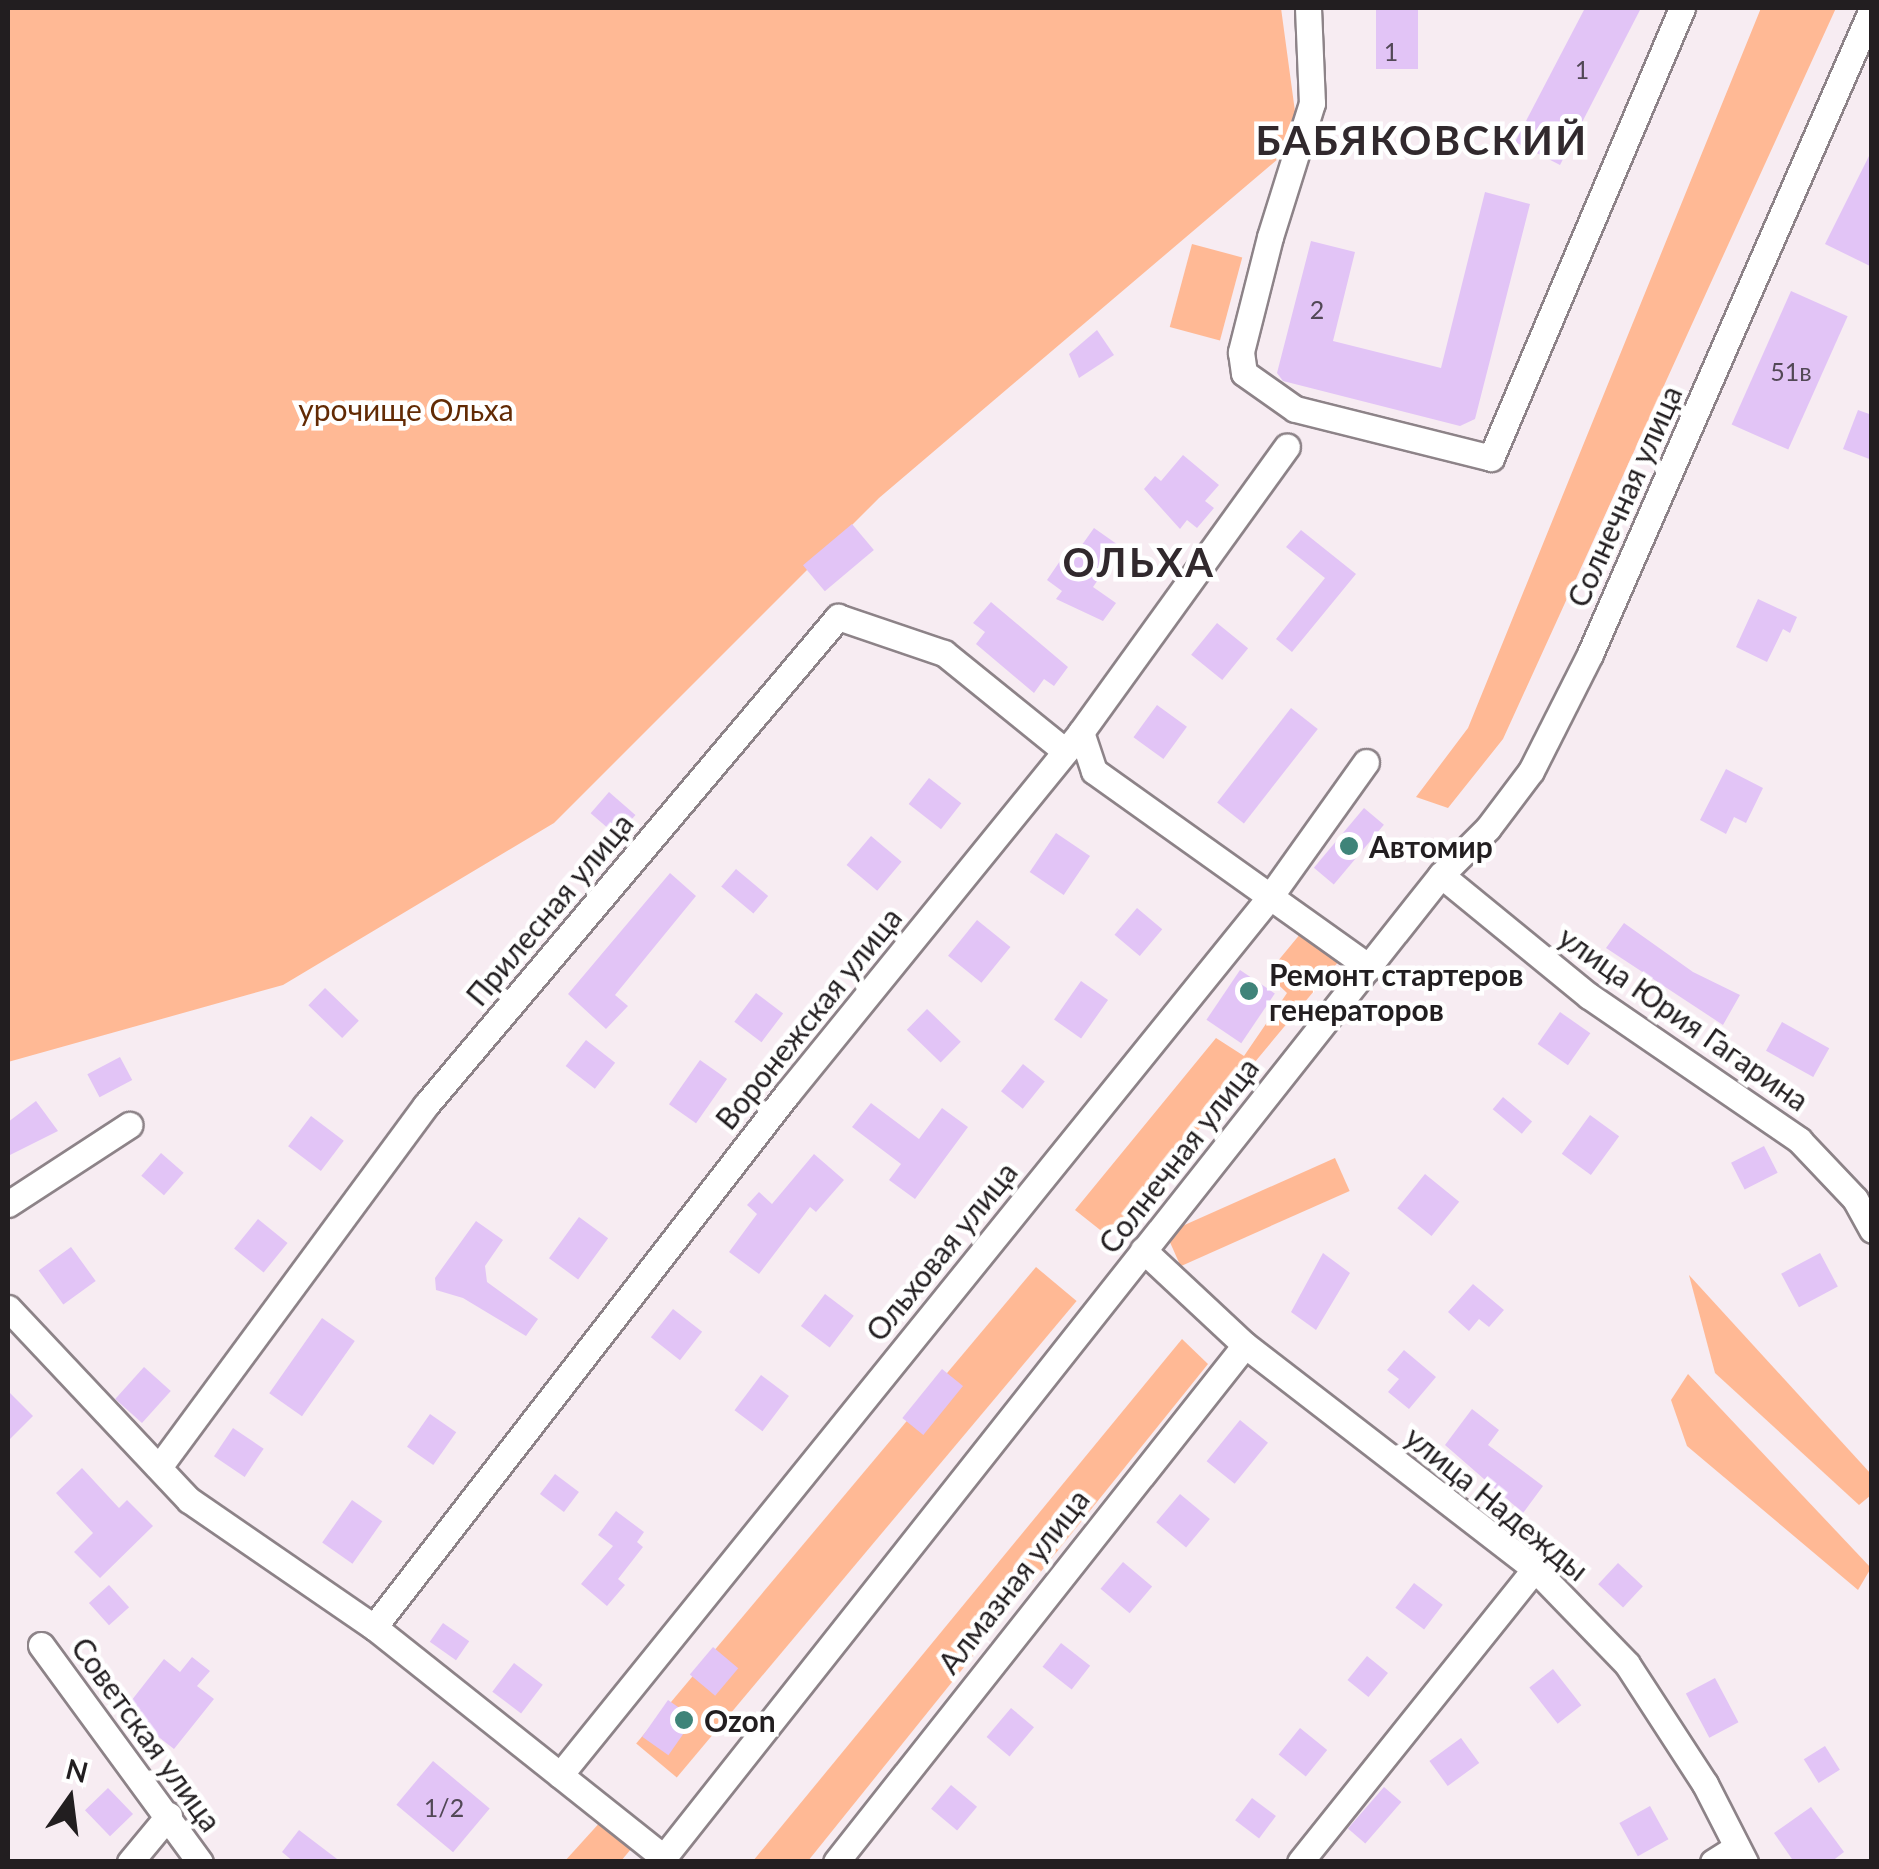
<!DOCTYPE html>
<meta charset="utf-8">
<style>
body{margin:0}
#map{position:relative;width:1879px;height:1869px;overflow:hidden;background:#f7ecf2;font-family:Lato,sans-serif}
div>[style]{position:absolute}
[style*='--x']{left:calc(var(--x)*1px);top:calc(var(--y)*1px);width:calc(var(--w)*1px);rotate:calc(var(--a)*1deg)}
.green>*{inset:0;background:#ffb995;transform-origin:0 0}
.building>*{inset:0;background:#e2c4f6;transform-origin:0 0}
.roads{filter:drop-shadow(2px 0 #8d8388) drop-shadow(-2px 0 #8d8388) drop-shadow(0 2px #8d8388) drop-shadow(0 -2px #8d8388)}
.minor>*{height:25px;margin:-12.5px;padding:0 12.5px;transform-origin:12.5px;border-radius:12.5px;background:#fff}
.dots>*{width:28px;height:28px;translate:-50% -50%;box-sizing:border-box;border:5px solid #fff;border-radius:50%}
span{translate:-50% -50%;white-space:nowrap;text-align:center;line-height:1.15;-webkit-text-stroke:9px #fff;paint-order:stroke}
.number-label{font-size:25px;color:#524856}
.number-label span{-webkit-text-stroke-width:0}
.park-label{font-size:30px;color:#622a04}
.street-label{font-size:30px;color:#221e20}
.poi-label{font-size:30px;color:#221e20;font-weight:700}
.left{translate:0 -50%;text-align:left}
.district-label{font-size:40px;color:#31292d;font-weight:700;letter-spacing:2.5px}
.frame{position:absolute;inset:0;border:10px solid #221e20;pointer-events:none}
.north{position:absolute;left:20px;top:1749px;width:100px;height:100px;-webkit-text-stroke:8px #fff;paint-order:stroke;rotate:14deg;font-size:28px;font-weight:700;line-height:40px;text-align:center;color:#221e20}
.north::after{content:'';display:block;margin:auto;width:35px;height:45px;background:#221e20;clip-path:polygon(50% 0,100% 100%,50% 72%,0 100%)}
</style>
<div id="map">
<div class="green">
<div style="clip-path:polygon(8px 8px,1281px 8px,1299px 141px,879px 498px,554px 823px,283px 985px,8px 1062px)"></div>
<div style="clip-path:polygon(1761px 8px,1836px 8px,1503px 739px,1448px 808px,1416px 797px,1468px 728px)"></div>
<div style="left:1192px;top:244px;width:52px;height:86px;rotate:15deg"></div>
<div style="clip-path:polygon(1301px 933px,1339px 961px,1109px 1237px,1075px 1210px,1216px 1038px,1244px 1056px,1287px 993px,1267px 974px)"></div>
<div style="left:1335px;top:1158px;width:36px;height:185px;rotate:66deg"></div>
<div style="left:1036px;top:1267px;width:53px;height:622px;rotate:40deg"></div>
<div style="clip-path:polygon(1689px 1275px,1871px 1474px,1871px 1495px,1859px 1505px,1715px 1373px)"></div>
<div style="clip-path:polygon(1182px 1339px,1208px 1364px,808px 1861px,753px 1861px)"></div>
<div style="clip-path:polygon(1688px 1374px,1871px 1568px,1858px 1590px,1687px 1446px,1671px 1400px)"></div>
<div style="clip-path:polygon(612px 1809px,636px 1843px,621px 1861px,564px 1862px)"></div>
</div>
<div class="building">
<div style="left:1376px;top:8px;width:42px;height:61px"></div>
<div style="clip-path:polygon(1585px 8px,1641px 8px,1560px 165px,1515px 142px)"></div>
<div style="clip-path:polygon(1872px 150px,1872px 267px,1825px 244px)"></div>
<div style="clip-path:polygon(1485px 192px,1530px 204px,1475px 419px,1460px 426px,1283px 381px,1277px 373px,1311px 241px,1355px 252px,1333px 341px,1441px 368px)"></div>
<div style="left:1791px;top:291px;width:62px;height:146px;rotate:24deg"></div>
<div style="clip-path:polygon(1097px 330px,1114px 355px,1079px 378px,1069px 354px)"></div>
<div style="clip-path:polygon(1858px 410px,1872px 415px,1872px 460px,1843px 449px)"></div>
<div style="clip-path:polygon(1183px 455px,1219px 485px,1205px 501px,1214px 508px,1197px 528px,1187px 520px,1180px 529px,1144px 489px,1155px 476px,1161px 481px)"></div>
<div style="left:852px;top:524px;width:34px;height:64px;rotate:50deg"></div>
<div style="clip-path:polygon(1094px 528px,1121px 547px,1093px 587px,1116px 603px,1103px 621px,1056px 599px,1062px 591px,1047px 580px,1060px 561px,1067px 566px)"></div>
<div style="clip-path:polygon(1301px 530px,1356px 574px,1292px 652px,1276px 639px,1325px 578px,1286px 547px)"></div>
<div style="clip-path:polygon(1758px 599px,1797px 617px,1790px 633px,1783px 629px,1767px 662px,1736px 647px)"></div>
<div style="clip-path:polygon(991px 602px,1068px 667px,1054px 686px,1044px 679px,1034px 693px,976px 644px,985px 632px,973px 623px)"></div>
<div style="left:1217px;top:623px;width:40px;height:41px;rotate:39deg"></div>
<div style="left:1157px;top:705px;width:37px;height:40px;rotate:36deg"></div>
<div style="left:1291px;top:708px;width:34px;height:120px;rotate:38deg"></div>
<div style="clip-path:polygon(1726px 769px,1763px 788px,1746px 823px,1734px 817px,1726px 834px,1700px 820px)"></div>
<div style="left:929px;top:778px;width:41px;height:33px;rotate:38deg"></div>
<div style="left:609px;top:792px;width:35px;height:28px;rotate:41deg"></div>
<div style="left:1364px;top:808px;width:26px;height:78px;rotate:40deg"></div>
<div style="left:1056px;top:833px;width:41px;height:47px;rotate:34deg"></div>
<div style="left:871px;top:836px;width:40px;height:38px;rotate:40deg"></div>
<div style="left:736px;top:869px;width:42px;height:23px;rotate:40deg"></div>
<div style="clip-path:polygon(670px 873px,696px 896px,615px 995px,628px 1006px,606px 1029px,568px 994px)"></div>
<div style="left:1137px;top:908px;width:33px;height:35px;rotate:40deg"></div>
<div style="left:977px;top:920px;width:43px;height:46px;rotate:39deg"></div>
<div style="clip-path:polygon(1624px 923px,1693px 972px,1740px 995px,1723px 1025px,1606px 948px)"></div>
<div style="left:1240px;top:970px;width:42px;height:60px;rotate:34deg"></div>
<div style="left:1081px;top:981px;width:33px;height:47px;rotate:35deg"></div>
<div style="left:325px;top:988px;width:47px;height:24px;rotate:44deg"></div>
<div style="left:756px;top:993px;width:34px;height:36px;rotate:37deg"></div>
<div style="left:927px;top:1009px;width:47px;height:29px;rotate:44deg"></div>
<div style="left:1560px;top:1012px;width:37px;height:39px;rotate:35deg"></div>
<div style="left:1782px;top:1022px;width:54px;height:33px;rotate:29deg"></div>
<div style="left:586px;top:1040px;width:37px;height:33px;rotate:38deg"></div>
<div style="left:120px;top:1057px;width:26px;height:37px;rotate:62deg"></div>
<div style="left:700px;top:1060px;width:33px;height:54px;rotate:35deg"></div>
<div style="left:1023px;top:1064px;width:28px;height:35px;rotate:39deg"></div>
<div style="left:1503px;top:1097px;width:38px;height:16px;rotate:40deg"></div>
<div style="clip-path:polygon(36px 1101px,58px 1131px,8px 1156px,8px 1122px)"></div>
<div style="clip-path:polygon(871px 1103px,919px 1139px,942px 1108px,968px 1127px,915px 1199px,889px 1180px,901px 1164px,852px 1127px)"></div>
<div style="left:1590px;top:1115px;width:36px;height:48px;rotate:36deg"></div>
<div style="left:311px;top:1116px;width:41px;height:38px;rotate:37deg"></div>
<div style="left:1764px;top:1146px;width:30px;height:37px;rotate:63deg"></div>
<div style="left:161px;top:1153px;width:30px;height:30px;rotate:41deg"></div>
<div style="clip-path:polygon(814px 1154px,844px 1180px,816px 1212px,810px 1207px,759px 1274px,729px 1252px,757px 1214px,747px 1205px,759px 1192px,772px 1204px)"></div>
<div style="left:1425px;top:1174px;width:44px;height:44px;rotate:39deg"></div>
<div style="left:579px;top:1217px;width:36px;height:51px;rotate:36deg"></div>
<div style="left:258px;top:1219px;width:38px;height:38px;rotate:39deg"></div>
<div style="clip-path:polygon(476px 1221px,503px 1240px,485px 1266px,487px 1282px,538px 1319px,526px 1336px,463px 1298px,436px 1290px,435px 1278px)"></div>
<div style="left:71px;top:1247px;width:42px;height:40px;rotate:54deg"></div>
<div style="clip-path:polygon(1323px 1253px,1350px 1273px,1316px 1330px,1291px 1312px)"></div>
<div style="left:1820px;top:1253px;width:38px;height:44px;rotate:62deg"></div>
<div style="clip-path:polygon(1473px 1284px,1504px 1310px,1489px 1327px,1479px 1319px,1469px 1331px,1448px 1312px)"></div>
<div style="left:825px;top:1294px;width:36px;height:40px;rotate:37deg"></div>
<div style="left:673px;top:1309px;width:37px;height:36px;rotate:38deg"></div>
<div style="left:322px;top:1318px;width:40px;height:92px;rotate:35deg"></div>
<div style="clip-path:polygon(1404px 1350px,1436px 1377px,1409px 1409px,1388px 1392px,1399px 1379px,1387px 1370px)"></div>
<div style="left:144px;top:1367px;width:36px;height:43px;rotate:42deg"></div>
<div style="left:942px;top:1369px;width:27px;height:63px;rotate:39deg"></div>
<div style="left:761px;top:1375px;width:35px;height:44px;rotate:37deg"></div>
<div style="clip-path:polygon(8px 1391px,33px 1416px,8px 1441px)"></div>
<div style="clip-path:polygon(1472px 1409px,1499px 1430px,1488px 1445px,1543px 1486px,1523px 1513px,1445px 1445px)"></div>
<div style="left:430px;top:1414px;width:32px;height:40px;rotate:35deg"></div>
<div style="left:1240px;top:1420px;width:36px;height:53px;rotate:39deg"></div>
<div style="left:233px;top:1428px;width:37px;height:34px;rotate:34deg"></div>
<div style="clip-path:polygon(82px 1468px,119px 1508px,127px 1500px,153px 1526px,100px 1578px,74px 1552px,93px 1533px,56px 1493px)"></div>
<div style="left:555px;top:1474px;width:30px;height:25px;rotate:37deg"></div>
<div style="left:1180px;top:1494px;width:39px;height:37px;rotate:40deg"></div>
<div style="left:352px;top:1500px;width:37px;height:52px;rotate:35deg"></div>
<div style="clip-path:polygon(616px 1511px,644px 1532px,637px 1542px,643px 1547px,618px 1579px,625px 1585px,607px 1606px,581px 1584px,613px 1546px,598px 1535px)"></div>
<div style="left:1123px;top:1562px;width:38px;height:35px;rotate:40deg"></div>
<div style="left:1618px;top:1563px;width:34px;height:29px;rotate:43deg"></div>
<div style="left:1414px;top:1583px;width:36px;height:31px;rotate:37deg"></div>
<div style="left:109px;top:1585px;width:30px;height:27px;rotate:48deg"></div>
<div style="left:443px;top:1623px;width:32px;height:23px;rotate:35deg"></div>
<div style="left:1061px;top:1643px;width:37px;height:30px;rotate:38deg"></div>
<div style="left:713px;top:1647px;width:33px;height:36px;rotate:40deg"></div>
<div style="left:1367px;top:1656px;width:27px;height:31px;rotate:39deg"></div>
<div style="clip-path:polygon(192px 1657px,210px 1671px,197px 1686px,214px 1699px,174px 1749px,124px 1710px,164px 1659px,180px 1672px)"></div>
<div style="left:514px;top:1663px;width:36px;height:36px;rotate:37deg"></div>
<div style="left:1553px;top:1669px;width:46px;height:30px;rotate:52deg"></div>
<div style="left:1715px;top:1678px;width:50px;height:33px;rotate:62deg"></div>
<div style="left:668px;top:1700px;width:32px;height:45px;rotate:35deg"></div>
<div style="left:1011px;top:1708px;width:30px;height:38px;rotate:40deg"></div>
<div style="left:1300px;top:1728px;width:35px;height:34px;rotate:39deg"></div>
<div style="left:1461px;top:1738px;width:31px;height:39px;rotate:54deg"></div>
<div style="left:1825px;top:1746px;width:28px;height:25px;rotate:58deg"></div>
<div style="left:433px;top:1761px;width:74px;height:57px;rotate:40deg"></div>
<div style="left:951px;top:1785px;width:34px;height:31px;rotate:40deg"></div>
<div style="left:1384px;top:1787px;width:23px;height:55px;rotate:41deg"></div>
<div style="left:108px;top:1788px;width:36px;height:32px;rotate:46deg"></div>
<div style="left:1252px;top:1798px;width:30px;height:28px;rotate:37deg"></div>
<div style="left:1650px;top:1806px;width:38px;height:35px;rotate:61deg"></div>
<div style="clip-path:polygon(1811px 1807px,1844px 1852px,1831px 1862px,1794px 1862px,1774px 1833px)"></div>
<div style="clip-path:polygon(299px 1830px,341px 1862px,294px 1862px,282px 1852px)"></div>
</div>
<div class="roads">
<div class="minor">
<div style="--x:1308;--y:8;--w:95;--a:87.6"></div>
<div style="--x:1312;--y:103;--w:140;--a:107.4"></div>
<div style="--x:1270;--y:237;--w:119;--a:104.2"></div>
<div style="--x:1241;--y:352;--w:21;--a:82"></div>
<div style="--x:1244;--y:373;--w:62;--a:35.2"></div>
<div style="--x:1295;--y:409;--w:202;--a:14"></div>
<div style="--x:1491;--y:458;--w:489;--a:-67"></div>
<div style="--x:1081;--y:732;--w:41;--a:71.6"></div>
<div style="--x:1094;--y:771;--w:338;--a:35.5"></div>
<div style="--x:1441;--y:875;--w:191;--a:39.3"></div>
<div style="--x:1589;--y:996;--w:255;--a:34.4"></div>
<div style="--x:1799;--y:1140;--w:81;--a:46.5"></div>
<div style="--x:1855;--y:1199;--w:35;--a:61"></div>
<div style="--x:8;--y:1204;--w:145;--a:-33.1"></div>
<div style="--x:1143;--y:1250;--w:139;--a:43"></div>
<div style="--x:1245;--y:1345;--w:366;--a:37.7"></div>
<div style="--x:1535;--y:1569;--w:132;--a:45.9"></div>
<div style="--x:1627;--y:1664;--w:143;--a:57"></div>
<div style="--x:1705;--y:1784;--w:88;--a:62.9"></div>
<div style="--x:8;--y:1308;--w:264;--a:46.7"></div>
<div style="--x:189;--y:1500;--w:224;--a:34.5"></div>
<div style="--x:374;--y:1627;--w:369;--a:38.5"></div>
<div style="--x:159;--y:1467;--w:450;--a:-53.6"></div>
<div style="--x:426;--y:1105;--w:639;--a:-49.83"></div>
<div style="--x:838;--y:617;--w:112;--a:18.8"></div>
<div style="--x:944;--y:653;--w:156;--a:39"></div>
<div style="--x:374;--y:1627;--w:674;--a:-52.23"></div>
<div style="--x:787;--y:1094;--w:466;--a:-50.9"></div>
<div style="--x:1081;--y:732;--w:352;--a:-54.2"></div>
<div style="--x:41;--y:1645;--w:269;--a:53.8"></div>
<div style="--x:560;--y:1775;--w:1128;--a:-51.05"></div>
<div style="--x:1269;--y:898;--w:167;--a:-54.5"></div>
<div style="--x:130;--y:1862;--w:61;--a:-50.3"></div>
<div style="--x:660;--y:1862;--w:1259;--a:-51.65"></div>
<div style="--x:1441;--y:875;--w:66;--a:-45"></div>
<div style="--x:1488;--y:828;--w:71;--a:-53"></div>
<div style="--x:1531;--y:771;--w:131;--a:-63.2"></div>
<div style="--x:1590;--y:654;--w:704;--a:-66.38"></div>
<div style="--x:836;--y:1862;--w:659;--a:-51.65"></div>
<div style="--x:1300;--y:1862;--w:376;--a:-51.3"></div>
<div style="--x:1713;--y:1862;--w:28;--a:-32"></div>
</div>
</div>
<div class="dots">
<div style="left:1349px;top:846px;background:#3f8479"></div>
<div style="left:1249px;top:991px;background:#3f8479"></div>
<div style="left:684px;top:1720px;background:#3f8479"></div>
</div>
<div class="number-label">
<span style="left:1391px;top:51px">1</span>
<span style="left:1582px;top:69px">1</span>
<span style="left:1317px;top:309px">2</span>
<span style="left:1791px;top:371px">51в</span>
<span style="left:444px;top:1807px">1/2</span>
</div>
<div class="park-label">
<span style="left:406px;top:409px">урочище Ольха</span>
</div>
<div class="street-label">
<span style="left:1624px;top:496px;rotate:-66deg">Солнечная улица</span>
<span style="left:549px;top:909px;rotate:-50deg">Прилесная улица</span>
<span style="left:808px;top:1018px;rotate:-51deg">Воронежская улица</span>
<span style="left:1684px;top:1018px;rotate:35deg">улица Юрия Гагарина</span>
<span style="left:1178px;top:1155px;rotate:-52deg">Солнечная улица</span>
<span style="left:941px;top:1251px;rotate:-51deg">Ольховая улица</span>
<span style="left:1497px;top:1503px;rotate:39deg">улица Надежды</span>
<span style="left:1013px;top:1581px;rotate:-52deg">Алмазная улица</span>
<span style="left:147px;top:1734px;rotate:54deg">Советская улица</span>
</div>
<div class="poi-label">
<span class="left" style="left:1369px;top:846px">Автомир</span>
<span class="left" style="left:1269px;top:991px">Ремонт стартеров<br>генераторов</span>
<span class="left" style="left:704px;top:1720px">Ozon</span>
</div>
<div class="district-label">
<span style="left:1422px;top:140px">БАБЯКОВСКИЙ</span>
<span style="left:1139px;top:562px">ОЛЬХА</span>
</div>
<div class="frame"></div>
<div class="north">N</div>
</div>
